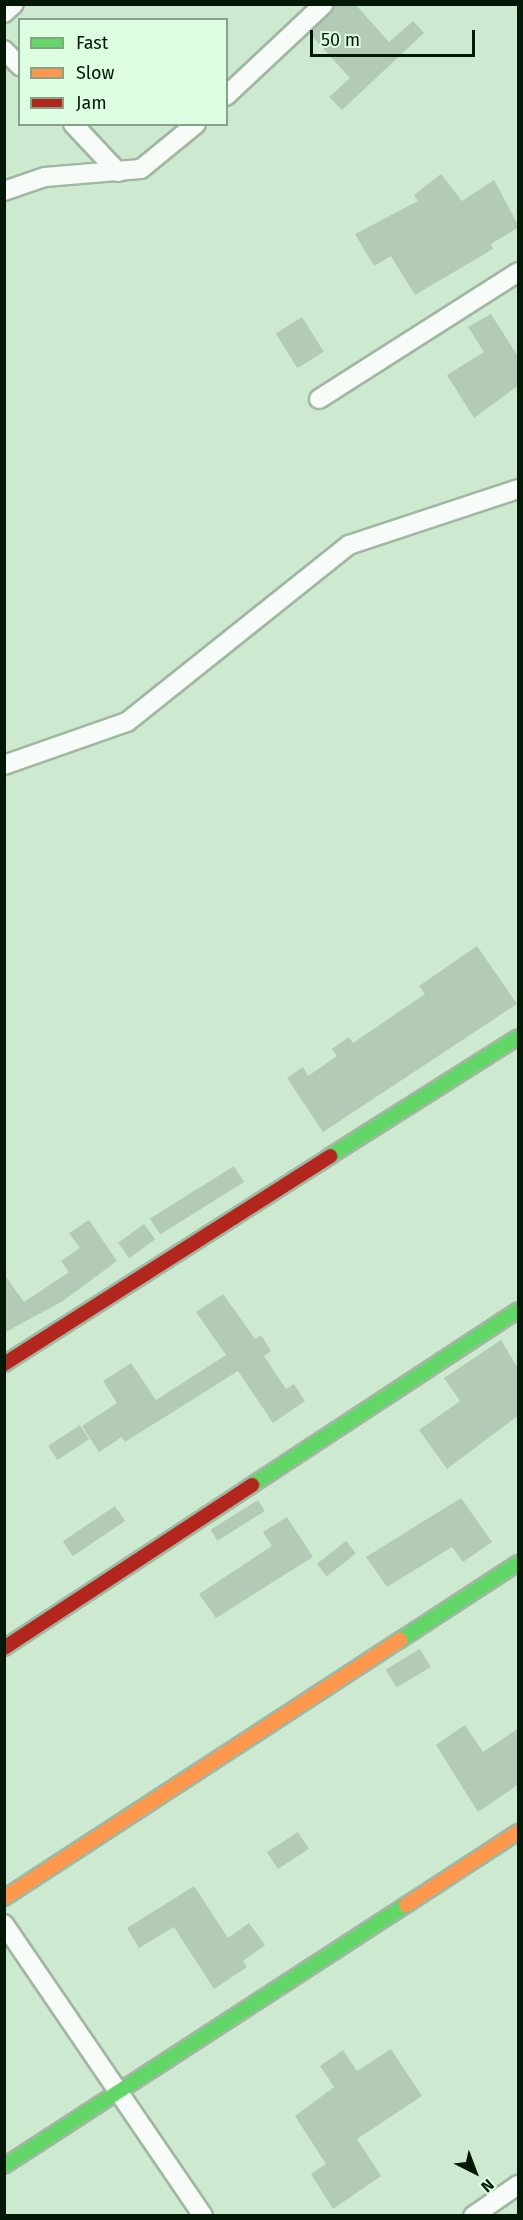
<!DOCTYPE html>
<style>
body{margin:0}
#map{position:relative;width:523px;height:2220px;overflow:hidden;background:#cdead0;font-family:"Fira Sans",sans-serif}
div>[style]{position:absolute}
[style*='--x']{left:calc(var(--x)*1px);top:calc(var(--y)*1px);width:calc(var(--w)*1px);rotate:calc(var(--a)*1deg)}
.building>*{inset:0;background:#b3cbb6;transform-origin:0 0}
.roads{filter:drop-shadow(2px 0 #a0b7a2) drop-shadow(-2px 0 #a0b7a2) drop-shadow(0 2px #a0b7a2) drop-shadow(0 -2px #a0b7a2)}
.street>*{height:18px;margin:-9px;padding:0 9px;transform-origin:9px;border-radius:9px;background:#f8fcf8}
.fast>*{height:14px;margin:-7px;padding:0 7px;transform-origin:7px;border-radius:7px;background:#63d668}
.slow>*{height:14px;margin:-7px;padding:0 7px;transform-origin:7px;border-radius:7px;background:#ff974d}
.jam>*{height:14px;margin:-7px;padding:0 7px;transform-origin:7px;border-radius:7px;background:#b3261e}
span{translate:-50% -50%;white-space:nowrap;text-align:center;line-height:1.15;-webkit-text-stroke:4.5px #ddfee1;paint-order:stroke}
.frame{position:absolute;inset:0;border:6px solid #041807;pointer-events:none}
.legend{position:absolute;left:18px;top:18px;width:210px;height:108px;box-sizing:border-box;background:#ddfee1;border:2px solid #86a28a;margin:0;padding:8px 10px;list-style:none;font-size:18px;color:#041807}
.legend li{display:flex;align-items:center;gap:12px;height:30px}
.legend b{width:30px;border:2px solid #86a28a}
.north{position:absolute;left:445px;top:2142px;width:60px;height:60px;-webkit-text-stroke:4px #ddfee1;paint-order:stroke;rotate:138deg;font-size:16px;font-weight:700;line-height:24px;text-align:center;color:#041807}
.north::after{content:'';display:block;margin:auto;width:21px;height:27px;background:#041807;clip-path:polygon(50% 0,100% 100%,50% 72%,0 100%)}
.scale{position:absolute;left:310px;top:30px;width:165px;height:27px;box-sizing:border-box;border:3px solid #041807;border-top:0;padding-left:8px;font-size:18px;line-height:21px;white-space:nowrap;color:#041807;-webkit-text-stroke:4px #ddfee1;paint-order:stroke}
</style>
<div id="map">
<div class="building">
<div style="clip-path:polygon(335px 4px,355px 4px,389px 42px,413px 21px,424px 33px,342px 110px,329px 97px,350px 78px,309px 33px)"></div>
<div style="clip-path:polygon(441px 174px,462px 201px,494px 180px,519px 227px,491px 244px,493px 249px,415px 295px,391px 256px,374px 266px,355px 234px,418px 201px,414px 195px)"></div>
<div style="clip-path:polygon(491px 314px,519px 358px,519px 385px,474px 418px,447px 375px,484px 352px,468px 327px)"></div>
<div style="left:302px;top:317px;width:41px;height:31px;rotate:58deg"></div>
<div style="clip-path:polygon(477px 946px,517px 1004px,323px 1132px,287px 1078px,303px 1067px,308px 1076px,337px 1056px,332px 1049px,349px 1037px,353px 1043px,425px 994px,419px 986px)"></div>
<div style="left:234px;top:1166px;width:19px;height:99px;rotate:58deg"></div>
<div style="clip-path:polygon(89px 1220px,117px 1261px,63px 1301px,4px 1333px,4px 1274px,24px 1302px,69px 1272px,61px 1261px,80px 1248px,69px 1233px)"></div>
<div style="left:144px;top:1224px;width:19px;height:32px;rotate:54deg"></div>
<div style="clip-path:polygon(223px 1294px,255px 1339px,261px 1335px,271px 1351px,264px 1356px,286px 1389px,294px 1384px,305px 1401px,273px 1423px,238px 1371px,125px 1442px,122px 1437px,99px 1452px,82px 1426px,117px 1403px,103px 1381px,131px 1363px,156px 1400px,226px 1355px,196px 1312px)"></div>
<div style="clip-path:polygon(501px 1340px,519px 1370px,519px 1415px,447px 1469px,419px 1430px,460px 1401px,444px 1378px)"></div>
<div style="left:80px;top:1425px;width:17px;height:38px;rotate:57deg"></div>
<div style="clip-path:polygon(461px 1498px,492px 1542px,463px 1562px,452px 1547px,387px 1587px,366px 1557px)"></div>
<div style="left:258px;top:1500px;width:13px;height:56px;rotate:58deg"></div>
<div style="left:115px;top:1506px;width:18px;height:63px;rotate:56deg"></div>
<div style="clip-path:polygon(287px 1517px,313px 1557px,216px 1618px,199px 1594px,272px 1546px,263px 1532px)"></div>
<div style="left:346px;top:1541px;width:16px;height:37px;rotate:52deg"></div>
<div style="left:420px;top:1649px;width:21px;height:40px;rotate:59deg"></div>
<div style="clip-path:polygon(465px 1725px,483px 1752px,519px 1728px,519px 1784px,478px 1812px,436px 1745px)"></div>
<div style="left:298px;top:1832px;width:20px;height:37px;rotate:57deg"></div>
<div style="clip-path:polygon(194px 1886px,228px 1938px,249px 1923px,265px 1945px,243px 1961px,247px 1967px,214px 1989px,174px 1927px,139px 1948px,127px 1928px)"></div>
<div style="clip-path:polygon(391px 2049px,422px 2096px,357px 2139px,381px 2176px,333px 2209px,311px 2174px,326px 2164px,295px 2116px,334px 2087px,320px 2066px,343px 2050px,357px 2071px)"></div>
</div>
<div class="roads">
<div class="street">
<div style="--x:4;--y:13;--w:13;--a:-42"></div>
<div style="--x:4;--y:50;--w:23;--a:45"></div>
<div style="--x:226;--y:96;--w:134;--a:-43.2"></div>
<div style="--x:73;--y:124;--w:66;--a:46.8"></div>
<div style="--x:4;--y:191;--w:43;--a:-18.9"></div>
<div style="--x:45;--y:177;--w:96;--a:-4.8"></div>
<div style="--x:141;--y:169;--w:71;--a:-39.3"></div>
<div style="--x:319;--y:399;--w:236;--a:-32.5"></div>
<div style="--x:4;--y:765;--w:130;--a:-19.3"></div>
<div style="--x:127;--y:722;--w:284;--a:-38.6"></div>
<div style="--x:349;--y:545;--w:178;--a:-18.3"></div>
<div style="--x:4;--y:1924;--w:353;--a:55.7"></div>
<div style="--x:473;--y:2216;--w:55;--a:-34.6"></div>
</div>
<div class="fast">
<div style="--x:330;--y:1156;--w:222;--a:-32.3"></div>
<div style="--x:252;--y:1485;--w:318;--a:-33.3"></div>
<div style="--x:400;--y:1640;--w:141;--a:-33.1"></div>
<div style="--x:4;--y:2166;--w:479;--a:-33"></div>
</div>
<div class="slow">
<div style="--x:4;--y:1898;--w:473;--a:-33.1"></div>
<div style="--x:406;--y:1905;--w:134;--a:-33.1"></div>
</div>
<div class="jam">
<div style="--x:4;--y:1364;--w:387;--a:-32.5"></div>
<div style="--x:4;--y:1648;--w:297;--a:-33.3"></div>
</div>
</div>
<div class="frame"></div>
<ul class="legend">
<li><b style="height:8px;background:#63d668"></b>Fast</li>
<li><b style="height:8px;background:#ff974d"></b>Slow</li>
<li><b style="height:8px;background:#b3261e"></b>Jam</li>
</ul>
<div class="north">N</div>
<div class="scale">50 m</div>
</div>
